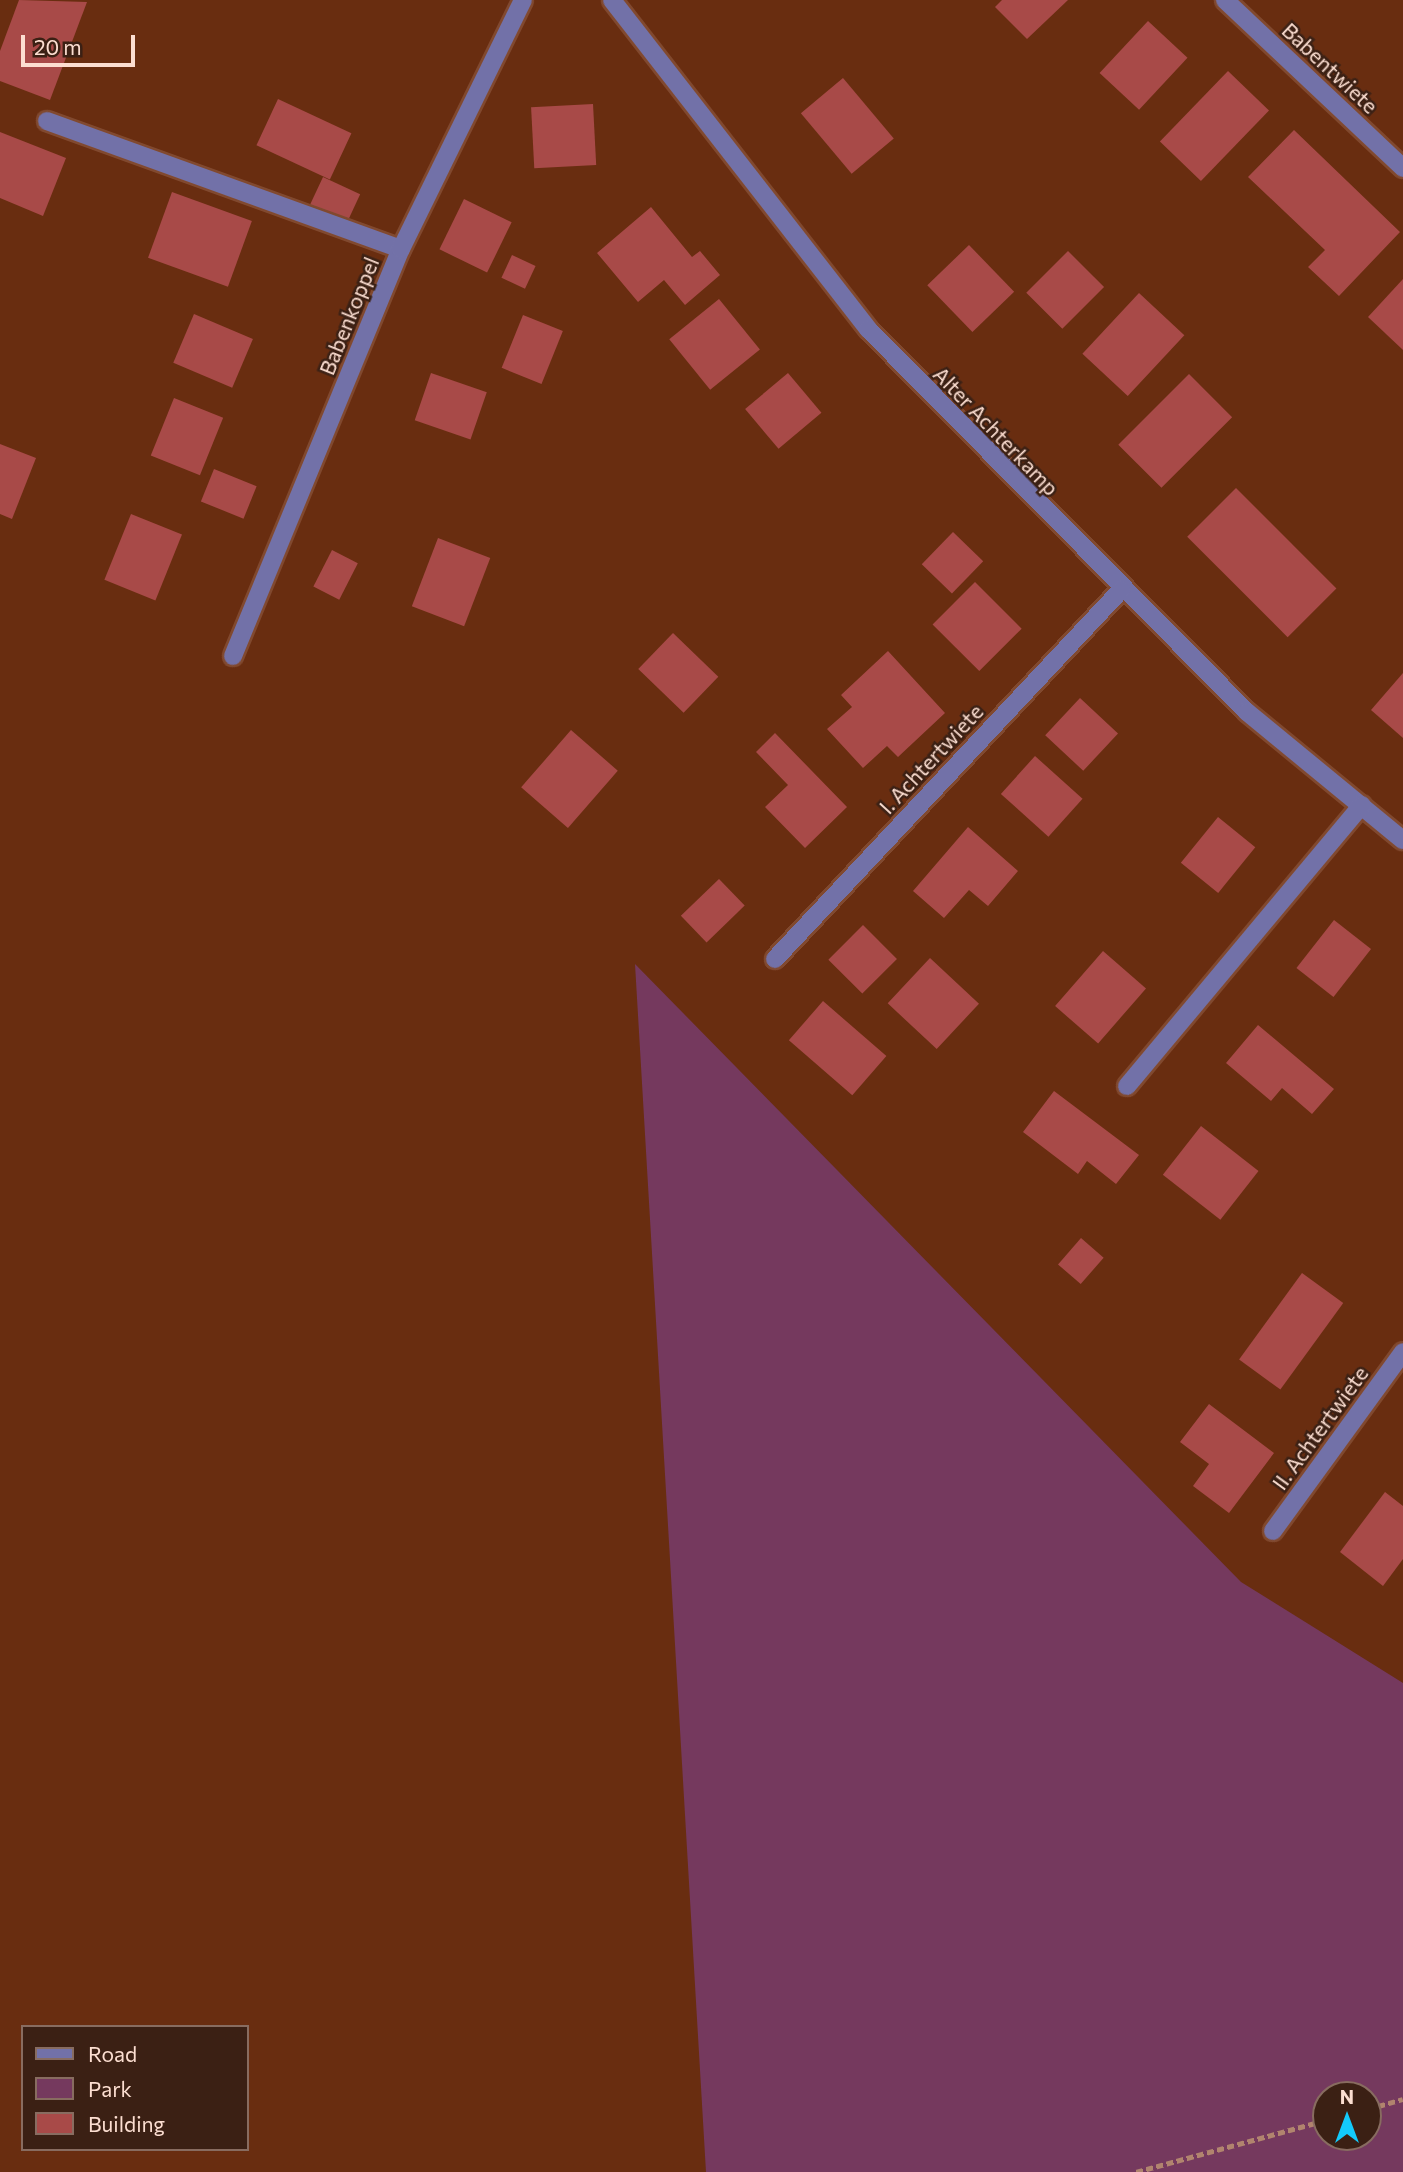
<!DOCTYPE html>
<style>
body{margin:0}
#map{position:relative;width:1403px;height:2172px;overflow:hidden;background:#692d10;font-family:Commissioner,sans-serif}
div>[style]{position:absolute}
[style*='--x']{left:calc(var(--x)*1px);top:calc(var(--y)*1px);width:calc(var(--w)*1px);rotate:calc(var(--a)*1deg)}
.green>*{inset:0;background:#75395e}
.building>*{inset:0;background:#a84a48;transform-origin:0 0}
.path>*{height:4.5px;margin-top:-2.25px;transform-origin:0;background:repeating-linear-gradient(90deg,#b1846e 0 7px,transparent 0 10.5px)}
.roads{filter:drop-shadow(2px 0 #81492f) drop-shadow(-2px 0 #81492f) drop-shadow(0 2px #81492f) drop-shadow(0 -2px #81492f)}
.minor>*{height:18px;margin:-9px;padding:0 9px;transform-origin:9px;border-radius:9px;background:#7271a8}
span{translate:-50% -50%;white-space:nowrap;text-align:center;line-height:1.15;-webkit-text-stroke:5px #3b2014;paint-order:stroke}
.street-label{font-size:21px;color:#fcded1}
.legend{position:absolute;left:21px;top:2025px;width:228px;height:126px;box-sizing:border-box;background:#3b2014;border:2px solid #886c60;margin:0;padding:9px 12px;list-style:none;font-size:21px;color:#fcded1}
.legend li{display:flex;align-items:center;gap:14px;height:35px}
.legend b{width:35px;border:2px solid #886c60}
.north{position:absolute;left:1312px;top:2081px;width:70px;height:70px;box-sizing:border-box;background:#3b2014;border:2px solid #886c60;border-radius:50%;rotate:0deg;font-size:19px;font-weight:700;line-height:28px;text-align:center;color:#fcded1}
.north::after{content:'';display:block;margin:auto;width:24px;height:32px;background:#13cafb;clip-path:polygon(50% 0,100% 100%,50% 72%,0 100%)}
.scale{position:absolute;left:21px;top:35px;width:114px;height:32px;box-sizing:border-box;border:4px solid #fcded1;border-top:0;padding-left:9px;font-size:21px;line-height:24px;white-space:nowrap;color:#fcded1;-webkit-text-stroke:5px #3b2014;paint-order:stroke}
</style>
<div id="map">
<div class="green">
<div style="clip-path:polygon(evenodd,635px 964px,1241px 1582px,1403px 1683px,1403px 2172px,706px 2172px,635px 964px,1326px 2095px,1368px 2095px,1368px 2137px,1326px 2137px,1326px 2095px)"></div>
</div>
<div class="building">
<div style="clip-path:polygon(19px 0,87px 2px,50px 100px,0 81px,0 51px)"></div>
<div style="clip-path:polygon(1002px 0,1068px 0,1027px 39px,995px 7px)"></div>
<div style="left:1148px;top:21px;width:54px;height:71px;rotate:43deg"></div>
<div style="left:1228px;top:71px;width:57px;height:98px;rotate:44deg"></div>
<div style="left:843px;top:78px;width:79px;height:55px;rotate:50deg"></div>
<div style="left:278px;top:99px;width:81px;height:51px;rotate:25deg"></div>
<div style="left:593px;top:104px;width:61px;height:62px;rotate:87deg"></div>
<div style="clip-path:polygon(1294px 130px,1400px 232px,1339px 296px,1308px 267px,1325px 250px,1248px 177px)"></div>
<div style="clip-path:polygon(0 132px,66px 158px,43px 216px,0 198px)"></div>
<div style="left:323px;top:177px;width:41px;height:31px;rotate:25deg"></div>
<div style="left:172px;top:192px;width:85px;height:70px;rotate:20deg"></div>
<div style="left:464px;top:199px;width:53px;height:56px;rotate:26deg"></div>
<div style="clip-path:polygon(651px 207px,692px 257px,700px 251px,720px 275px,685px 305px,664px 280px,638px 302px,597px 253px)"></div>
<div style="left:969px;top:245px;width:65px;height:58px;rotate:46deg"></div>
<div style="left:1068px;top:251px;width:51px;height:59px;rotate:45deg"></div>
<div style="left:512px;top:255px;width:26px;height:25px;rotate:25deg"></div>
<div style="clip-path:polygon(1403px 279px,1403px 350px,1368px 317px)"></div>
<div style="left:1139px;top:293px;width:62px;height:83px;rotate:43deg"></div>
<div style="left:719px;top:299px;width:65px;height:64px;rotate:51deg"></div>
<div style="left:194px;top:314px;width:64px;height:53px;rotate:23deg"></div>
<div style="left:523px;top:315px;width:43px;height:57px;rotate:22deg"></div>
<div style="left:431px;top:373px;width:59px;height:50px;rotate:19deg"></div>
<div style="left:788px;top:373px;width:52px;height:56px;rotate:50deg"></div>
<div style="left:1189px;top:374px;width:61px;height:100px;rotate:45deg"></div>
<div style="left:174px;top:398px;width:53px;height:62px;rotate:22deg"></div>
<div style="clip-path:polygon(0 444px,36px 458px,12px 519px,0 514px)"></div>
<div style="left:214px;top:469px;width:46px;height:35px;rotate:22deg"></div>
<div style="left:1236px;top:488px;width:142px;height:69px;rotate:45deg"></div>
<div style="left:131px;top:514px;width:55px;height:71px;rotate:22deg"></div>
<div style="left:953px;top:532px;width:42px;height:45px;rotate:44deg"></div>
<div style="left:438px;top:538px;width:56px;height:73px;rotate:21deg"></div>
<div style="left:332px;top:550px;width:29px;height:41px;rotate:27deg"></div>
<div style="left:975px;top:582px;width:66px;height:60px;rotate:45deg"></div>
<div style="left:673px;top:633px;width:63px;height:50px;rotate:44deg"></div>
<div style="clip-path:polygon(888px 651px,945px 713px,898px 757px,887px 746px,863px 768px,827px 729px,852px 707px,841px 695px)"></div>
<div style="clip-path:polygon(1403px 673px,1403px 738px,1371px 710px)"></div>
<div style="left:1080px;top:698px;width:52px;height:51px;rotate:43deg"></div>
<div style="left:571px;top:730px;width:62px;height:76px;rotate:41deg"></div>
<div style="clip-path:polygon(775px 733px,847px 807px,805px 848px,765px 807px,788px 785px,756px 752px)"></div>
<div style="left:1035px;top:756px;width:64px;height:51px;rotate:42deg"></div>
<div style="left:1218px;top:817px;width:48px;height:59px;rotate:39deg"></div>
<div style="clip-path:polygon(968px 827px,1018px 871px,988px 906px,969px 890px,944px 918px,913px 891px)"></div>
<div style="left:719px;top:879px;width:37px;height:53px;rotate:46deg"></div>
<div style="left:1334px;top:920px;width:47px;height:61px;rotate:38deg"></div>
<div style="left:863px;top:925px;width:48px;height:49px;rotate:45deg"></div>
<div style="left:1103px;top:951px;width:57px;height:73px;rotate:41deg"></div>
<div style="left:930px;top:958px;width:67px;height:62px;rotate:43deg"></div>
<div style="left:823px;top:1001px;width:84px;height:52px;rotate:41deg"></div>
<div style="clip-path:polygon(1258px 1025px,1334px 1089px,1312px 1114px,1282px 1088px,1271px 1101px,1226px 1063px)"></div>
<div style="clip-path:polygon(1054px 1091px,1139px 1155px,1116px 1184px,1087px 1161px,1078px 1174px,1023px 1132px)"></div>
<div style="left:1201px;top:1126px;width:73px;height:62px;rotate:38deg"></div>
<div style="left:1081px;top:1238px;width:30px;height:35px;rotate:41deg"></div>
<div style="left:1302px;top:1273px;width:51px;height:107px;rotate:36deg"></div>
<div style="clip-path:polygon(1209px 1404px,1274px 1453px,1229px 1513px,1193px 1486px,1209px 1464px,1180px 1442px)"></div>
<div style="clip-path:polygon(1385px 1492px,1403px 1506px,1403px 1559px,1383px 1586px,1340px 1552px)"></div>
</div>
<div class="path">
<div style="--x:1368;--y:2109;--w:36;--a:-16"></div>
<div style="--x:1136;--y:2172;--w:197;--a:-15.3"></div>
</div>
<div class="roads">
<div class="minor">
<div style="--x:612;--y:0;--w:417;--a:52.1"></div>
<div style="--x:868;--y:329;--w:539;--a:45.3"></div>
<div style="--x:1247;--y:712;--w:202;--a:39.4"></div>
<div style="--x:1225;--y:0;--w:245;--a:43.3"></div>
<div style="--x:47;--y:121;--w:376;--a:19.9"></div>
<div style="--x:233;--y:656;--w:440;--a:-67.6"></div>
<div style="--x:401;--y:249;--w:277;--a:-63.9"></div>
<div style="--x:775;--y:959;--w:506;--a:-46.84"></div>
<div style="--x:1127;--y:1086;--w:366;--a:-50.1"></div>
<div style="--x:1273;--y:1531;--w:221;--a:-54"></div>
</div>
</div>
<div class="street-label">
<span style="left:1330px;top:68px;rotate:43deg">Babentwiete</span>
<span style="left:349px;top:316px;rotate:-68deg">Babenkoppel</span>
<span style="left:996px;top:431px;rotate:46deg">Alter Achterkamp</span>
<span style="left:931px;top:759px;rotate:-47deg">I. Achtertwiete</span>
<span style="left:1320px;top:1428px;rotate:-54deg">II. Achtertwiete</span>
</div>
<ul class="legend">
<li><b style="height:9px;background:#7271a8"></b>Road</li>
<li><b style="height:19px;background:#75395e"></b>Park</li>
<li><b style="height:19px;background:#a84a48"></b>Building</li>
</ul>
<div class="north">N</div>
<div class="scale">20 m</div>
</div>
